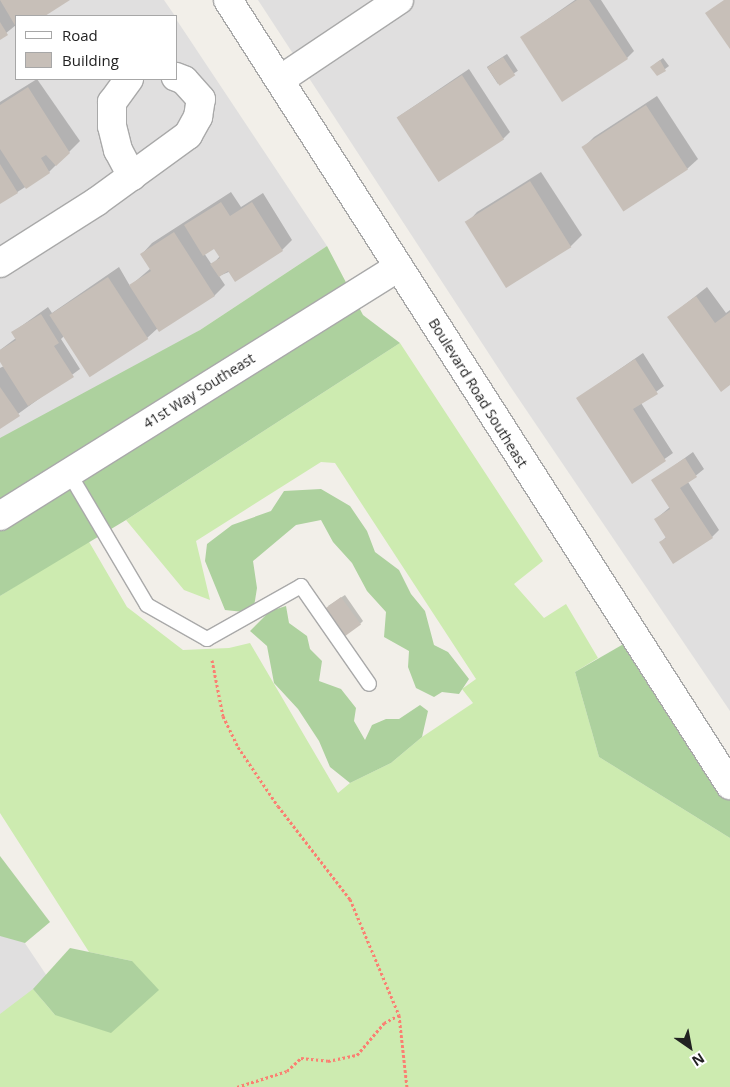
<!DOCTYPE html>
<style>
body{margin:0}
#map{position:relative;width:730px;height:1087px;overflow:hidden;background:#f2efe9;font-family:"Open Sans",sans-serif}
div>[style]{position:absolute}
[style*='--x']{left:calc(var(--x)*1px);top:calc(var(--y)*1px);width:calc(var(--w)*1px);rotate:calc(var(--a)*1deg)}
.residential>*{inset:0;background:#e0dfdf}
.grass>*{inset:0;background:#cdebb0}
.forest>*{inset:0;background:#add19e}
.shadow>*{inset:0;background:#0003;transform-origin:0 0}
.building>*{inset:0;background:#c7bfb8;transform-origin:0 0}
.path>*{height:3px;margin-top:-1.5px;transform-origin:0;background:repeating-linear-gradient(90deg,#fa8072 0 2.5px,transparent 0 5px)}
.roads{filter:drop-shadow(1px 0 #a9a9a9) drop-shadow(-1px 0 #a9a9a9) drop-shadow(0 1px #a9a9a9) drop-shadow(0 -1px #a9a9a9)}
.service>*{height:14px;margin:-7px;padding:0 7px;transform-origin:7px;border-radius:7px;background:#fff}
.minor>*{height:28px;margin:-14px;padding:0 14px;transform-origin:14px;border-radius:14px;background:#fff}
.tertiary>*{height:28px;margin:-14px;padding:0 14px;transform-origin:14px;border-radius:14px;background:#fff}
span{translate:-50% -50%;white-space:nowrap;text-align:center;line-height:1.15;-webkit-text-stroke:4px #fff;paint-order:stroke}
.street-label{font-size:14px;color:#222}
.legend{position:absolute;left:15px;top:15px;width:162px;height:65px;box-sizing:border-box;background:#fff;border:1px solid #a7a7a7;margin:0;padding:6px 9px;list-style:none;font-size:15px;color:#222}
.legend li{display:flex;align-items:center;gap:10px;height:25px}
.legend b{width:25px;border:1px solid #a7a7a7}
.north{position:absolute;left:665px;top:1022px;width:50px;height:50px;-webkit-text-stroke:4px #fff;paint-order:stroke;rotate:147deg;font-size:14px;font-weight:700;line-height:20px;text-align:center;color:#222}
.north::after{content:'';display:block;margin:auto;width:18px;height:22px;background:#222;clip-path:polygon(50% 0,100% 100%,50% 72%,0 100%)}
</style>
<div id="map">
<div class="residential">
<div style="clip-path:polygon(0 0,164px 0,175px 16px,16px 16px,16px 79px,176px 79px,176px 19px,327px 246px,0 462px)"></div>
<div style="clip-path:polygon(258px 0,730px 0,730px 711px,510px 386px)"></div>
<div style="clip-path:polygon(0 906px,57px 991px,0 1028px)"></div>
</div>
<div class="grass">
<div style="clip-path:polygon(400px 343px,543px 561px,514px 584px,544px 618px,566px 604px,598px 658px,575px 672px,599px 757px,730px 838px,730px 1087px,0 1087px,0 1014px,33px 989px,55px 1015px,132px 961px,89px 952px,0 813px,0 596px,88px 540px,127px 607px,183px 650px,229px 648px,250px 643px,338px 793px,350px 783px,391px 763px,422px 737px,473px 703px,462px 689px,476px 679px,335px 463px,321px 462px,196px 541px,210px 600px,184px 590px,126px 520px)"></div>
</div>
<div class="forest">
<div style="clip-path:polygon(327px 246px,363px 315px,400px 343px,126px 520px,0 596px,0 438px,200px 330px)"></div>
<div style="clip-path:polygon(321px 489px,350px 506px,367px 531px,375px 552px,399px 570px,411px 594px,425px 611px,434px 645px,448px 652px,469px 679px,459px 694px,442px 692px,434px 697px,416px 688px,408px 667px,409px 651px,384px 637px,386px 612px,367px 591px,352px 563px,333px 542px,321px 520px,296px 525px,253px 561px,257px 588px,253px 613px,225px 610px,205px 561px,207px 544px,232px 525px,271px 511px,284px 491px)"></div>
<div style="clip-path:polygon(286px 606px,289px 623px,307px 636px,310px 649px,322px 661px,319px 681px,341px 689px,356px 708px,354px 721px,365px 740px,372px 725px,386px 719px,399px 719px,420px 705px,428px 711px,422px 737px,391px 763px,350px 783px,330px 767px,319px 741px,298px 709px,274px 683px,267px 646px,250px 631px,270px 611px)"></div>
<div style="clip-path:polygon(634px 638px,730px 785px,730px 838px,599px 757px,575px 672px)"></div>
<div style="clip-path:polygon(0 856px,50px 922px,25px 943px,0 936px)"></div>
<div style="clip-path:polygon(70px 948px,132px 961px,159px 990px,111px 1033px,55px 1015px,33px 989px)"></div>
</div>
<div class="shadow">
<div style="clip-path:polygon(0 0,68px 0,42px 16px,16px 16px,16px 25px,0 38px)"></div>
<div style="clip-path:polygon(575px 0,601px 0,634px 51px,627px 58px,522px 37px)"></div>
<div style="left:507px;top:54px;width:20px;height:24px;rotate:57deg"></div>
<div style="left:663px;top:58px;width:10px;height:14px;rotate:53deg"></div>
<div style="clip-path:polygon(469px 69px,510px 132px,503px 139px,398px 117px)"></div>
<div style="clip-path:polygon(37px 79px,80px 141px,49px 172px,0 203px,0 102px)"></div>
<div style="clip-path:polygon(657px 96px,698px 159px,687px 169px,624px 210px,584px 147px,594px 137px)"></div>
<div style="clip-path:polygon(541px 172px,582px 235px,571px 246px,508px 286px,467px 223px,477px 212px)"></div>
<div style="clip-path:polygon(evenodd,231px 192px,241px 207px,263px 193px,292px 240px,282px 250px,219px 276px,225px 285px,214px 296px,158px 328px,147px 338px,64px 336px,61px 339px,80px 369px,0 427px,0 368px,4px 366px,0 350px,16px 338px,13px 332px,48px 307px,52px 313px,119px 267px,130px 286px,151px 268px,142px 254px,152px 243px,231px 192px,214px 247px,220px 256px,212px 265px,204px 253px,214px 247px)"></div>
<div style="clip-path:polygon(707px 287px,726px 313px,730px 310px,730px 384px,669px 317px)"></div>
<div style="clip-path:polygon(643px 353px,664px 386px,641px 403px,673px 453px,632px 482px,578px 398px)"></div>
<div style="clip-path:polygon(693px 452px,704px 469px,688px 482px,719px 530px,712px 537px,661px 542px,667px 536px,656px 519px,670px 507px,653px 481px)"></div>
<div style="clip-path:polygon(345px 595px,363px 621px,360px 624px,328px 606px)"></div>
</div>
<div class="building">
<div style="clip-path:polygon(0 0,70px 0,45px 16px,16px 16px,16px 27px)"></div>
<div style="clip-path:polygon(577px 0,589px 0,628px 59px,562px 102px,520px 37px)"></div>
<div style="clip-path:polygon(724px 0,730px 0,730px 49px,705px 13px)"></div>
<div style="clip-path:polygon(0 22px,8px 35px,0 40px)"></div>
<div style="left:503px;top:57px;width:22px;height:19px;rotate:56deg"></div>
<div style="clip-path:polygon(660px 60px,666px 71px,657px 76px,650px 67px)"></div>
<div style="left:462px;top:75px;width:77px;height:78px;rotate:57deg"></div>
<div style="clip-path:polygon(28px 87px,70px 153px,56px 166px,46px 155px,41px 158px,50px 173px,26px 189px,0 149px,0 105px)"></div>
<div style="left:646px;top:105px;width:77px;height:77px;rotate:57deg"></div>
<div style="clip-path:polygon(0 164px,18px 193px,0 204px)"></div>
<div style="left:530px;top:181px;width:78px;height:77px;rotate:58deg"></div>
<div style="clip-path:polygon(221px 202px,230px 216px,252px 202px,283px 251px,235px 282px,228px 271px,219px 277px,210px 264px,220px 258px,214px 249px,203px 256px,184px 225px)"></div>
<div style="clip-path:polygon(174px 232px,215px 296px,159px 332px,129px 285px,151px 271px,140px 254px)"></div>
<div style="left:108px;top:277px;width:74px;height:70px;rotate:57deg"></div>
<div style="clip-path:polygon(696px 296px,715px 323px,730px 312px,730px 385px,721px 392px,667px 317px)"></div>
<div style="clip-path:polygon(41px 314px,59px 343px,54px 346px,74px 377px,28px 406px,0 362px,0 350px,16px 340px,11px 332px)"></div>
<div style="clip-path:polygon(635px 359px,658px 394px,633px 409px,666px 461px,632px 484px,576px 398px)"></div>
<div style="clip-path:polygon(0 387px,20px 416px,0 429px)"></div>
<div style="clip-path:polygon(685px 458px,697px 477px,680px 488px,713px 538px,673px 564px,659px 542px,666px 538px,654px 519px,670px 509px,651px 480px)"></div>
<div style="left:341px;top:597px;width:34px;height:22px;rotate:54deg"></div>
</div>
<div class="path">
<div style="--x:212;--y:660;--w:57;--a:78.9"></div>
<div style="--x:223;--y:716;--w:34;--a:64"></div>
<div style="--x:238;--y:747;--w:71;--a:55.9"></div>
<div style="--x:278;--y:806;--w:118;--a:52.3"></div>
<div style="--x:350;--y:899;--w:126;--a:67.1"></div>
<div style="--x:237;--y:1087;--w:52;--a:-17.7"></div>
<div style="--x:287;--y:1071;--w:19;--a:-43"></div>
<div style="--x:301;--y:1058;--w:27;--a:6"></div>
<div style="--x:328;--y:1061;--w:30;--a:-12"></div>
<div style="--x:357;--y:1055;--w:42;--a:-49.8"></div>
<div style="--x:384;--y:1023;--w:17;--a:-28"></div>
<div style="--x:399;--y:1015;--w:72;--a:83.7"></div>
</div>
<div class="roads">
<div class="service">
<div style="--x:69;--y:473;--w:153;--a:59.4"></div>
<div style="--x:147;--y:605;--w:69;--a:29.5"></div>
<div style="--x:207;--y:639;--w:108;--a:-29.4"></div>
<div style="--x:301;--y:586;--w:119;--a:55.2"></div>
</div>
<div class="minor">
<div style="--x:129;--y:79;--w:29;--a:126"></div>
<div style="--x:112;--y:102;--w:24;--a:90"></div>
<div style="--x:112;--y:126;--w:25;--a:76"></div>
<div style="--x:118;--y:150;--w:30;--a:62"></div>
<div style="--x:281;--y:79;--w:142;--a:-33.8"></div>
<div style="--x:0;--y:263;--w:114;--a:-32.4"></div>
<div style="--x:96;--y:202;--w:114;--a:-36.1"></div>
<div style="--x:188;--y:135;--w:21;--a:-61"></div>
<div style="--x:198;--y:117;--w:18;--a:-81"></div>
<div style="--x:201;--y:99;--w:25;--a:-132"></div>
<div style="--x:184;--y:80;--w:9;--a:-159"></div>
<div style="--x:0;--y:516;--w:470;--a:-32"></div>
</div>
<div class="tertiary">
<div style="--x:228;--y:0;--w:932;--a:57.4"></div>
</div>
</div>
<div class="street-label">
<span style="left:199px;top:391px;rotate:-32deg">41st Way Southeast</span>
<span style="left:478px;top:393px;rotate:58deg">Boulevard Road Southeast</span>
</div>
<ul class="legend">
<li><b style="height:6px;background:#fff"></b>Road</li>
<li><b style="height:14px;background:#c7bfb8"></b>Building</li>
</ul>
<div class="north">N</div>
</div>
